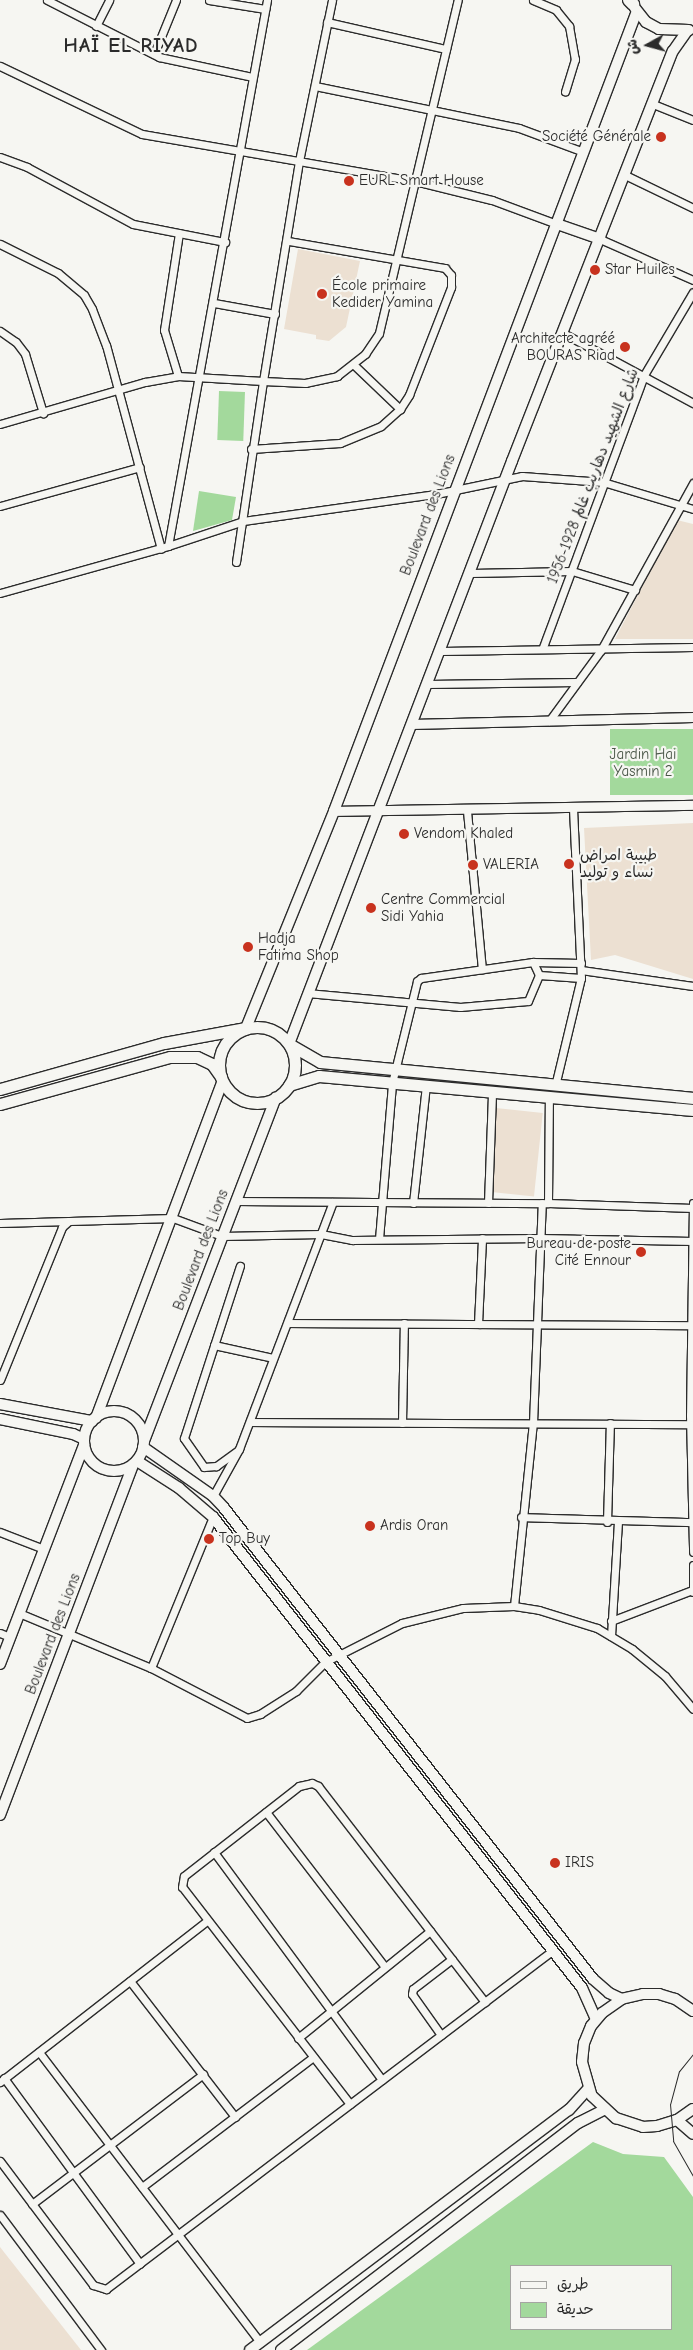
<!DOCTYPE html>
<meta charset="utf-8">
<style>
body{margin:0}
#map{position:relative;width:693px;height:2350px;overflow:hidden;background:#f6f6f2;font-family:"Comic Neue","Playpen Sans Arabic",sans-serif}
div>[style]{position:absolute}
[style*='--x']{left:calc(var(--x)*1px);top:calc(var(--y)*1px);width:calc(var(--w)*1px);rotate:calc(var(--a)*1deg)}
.built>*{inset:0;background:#ece0d2;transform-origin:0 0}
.green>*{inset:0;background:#a3d99c;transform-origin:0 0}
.roads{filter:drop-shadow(1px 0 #2b2b2b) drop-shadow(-1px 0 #2b2b2b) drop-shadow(0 1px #2b2b2b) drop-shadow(0 -1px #2b2b2b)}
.minor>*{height:7px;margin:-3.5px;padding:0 3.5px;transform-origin:3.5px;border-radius:3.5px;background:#f6f6f2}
.tertiary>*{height:9px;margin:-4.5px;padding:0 4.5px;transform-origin:4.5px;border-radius:4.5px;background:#f6f6f2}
.secondary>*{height:10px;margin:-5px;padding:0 5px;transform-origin:5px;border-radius:5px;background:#f6f6f2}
.secondary>.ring{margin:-5px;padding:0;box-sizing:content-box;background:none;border:10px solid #f6f6f2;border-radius:50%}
.primary>*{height:11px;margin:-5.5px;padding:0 5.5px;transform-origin:5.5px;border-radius:5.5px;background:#f6f6f2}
.primary>.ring{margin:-5.5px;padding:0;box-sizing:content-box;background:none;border:11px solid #f6f6f2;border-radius:50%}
.motorway>*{height:12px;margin:-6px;padding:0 6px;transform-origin:6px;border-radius:6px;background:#f6f6f2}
.tram>*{height:1px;margin:-0.5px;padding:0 0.5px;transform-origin:0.5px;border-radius:0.5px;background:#2b2b2b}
.dots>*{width:14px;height:14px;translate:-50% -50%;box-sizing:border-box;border:2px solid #f6f6f2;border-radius:50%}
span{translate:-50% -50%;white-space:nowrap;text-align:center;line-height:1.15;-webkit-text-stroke:4.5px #f6f6f2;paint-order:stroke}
.poi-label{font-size:15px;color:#2b2b2b}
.right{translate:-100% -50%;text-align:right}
.left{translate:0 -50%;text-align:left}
.street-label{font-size:15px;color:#2b2b2b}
.park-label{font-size:15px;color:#495647}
.district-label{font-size:20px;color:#2b2b2b;font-weight:700;letter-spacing:1px}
.legend{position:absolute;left:510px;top:2265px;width:162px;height:65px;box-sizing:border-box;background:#f6f6f2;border:1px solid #a5a5a2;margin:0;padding:6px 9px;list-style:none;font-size:15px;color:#2b2b2b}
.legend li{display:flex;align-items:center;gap:10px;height:25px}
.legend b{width:25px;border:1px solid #a5a5a2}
.north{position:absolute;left:623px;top:20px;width:50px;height:50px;-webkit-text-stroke:4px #f6f6f2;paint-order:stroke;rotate:263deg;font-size:14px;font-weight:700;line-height:20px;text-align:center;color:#2b2b2b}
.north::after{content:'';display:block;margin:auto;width:18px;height:22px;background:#2b2b2b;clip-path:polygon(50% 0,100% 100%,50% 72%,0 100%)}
</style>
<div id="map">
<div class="built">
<div style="clip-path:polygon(298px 249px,360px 261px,346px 327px,329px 341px,316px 339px,316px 335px,284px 329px)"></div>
<div style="clip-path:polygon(677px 520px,693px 524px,693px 639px,615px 639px)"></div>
<div style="clip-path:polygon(693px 823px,693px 979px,615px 955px,591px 960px,584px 828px)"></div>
<div style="left:496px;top:1108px;width:47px;height:84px;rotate:6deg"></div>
<div style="clip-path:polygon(0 2247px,81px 2350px,0 2350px)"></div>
</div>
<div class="green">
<div style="left:219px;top:391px;width:26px;height:49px;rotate:2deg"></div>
<div style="clip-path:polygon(199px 491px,236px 497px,232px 520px,193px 531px)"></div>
<div style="left:693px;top:729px;width:66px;height:83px;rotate:90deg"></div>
<div style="clip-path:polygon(evenodd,593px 2142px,623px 2154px,664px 2157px,693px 2197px,693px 2350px,307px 2350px,593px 2142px,512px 2266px,672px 2266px,672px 2329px,512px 2329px,512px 2266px)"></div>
</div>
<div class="roads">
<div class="minor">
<div style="--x:47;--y:0;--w:126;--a:27"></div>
<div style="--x:159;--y:57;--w:95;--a:12.1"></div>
<div style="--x:209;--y:0;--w:57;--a:9.1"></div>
<div style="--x:533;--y:0;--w:25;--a:23"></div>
<div style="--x:556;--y:10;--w:21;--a:51"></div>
<div style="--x:569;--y:26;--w:34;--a:80"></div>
<div style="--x:575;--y:59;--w:34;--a:107"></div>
<div style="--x:327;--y:22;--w:122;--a:12.8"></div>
<div style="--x:96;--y:26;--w:29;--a:-63"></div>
<div style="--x:154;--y:54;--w:58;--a:-67.8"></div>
<div style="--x:0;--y:66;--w:157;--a:25.6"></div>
<div style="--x:142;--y:134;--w:277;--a:9.8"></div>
<div style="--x:415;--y:181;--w:79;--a:13.9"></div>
<div style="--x:492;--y:200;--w:69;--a:20.3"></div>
<div style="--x:315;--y:86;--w:208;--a:11.6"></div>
<div style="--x:519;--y:128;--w:69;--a:20.3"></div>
<div style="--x:653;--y:104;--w:43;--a:21.8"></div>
<div style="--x:0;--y:157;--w:29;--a:20"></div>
<div style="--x:27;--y:167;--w:120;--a:28.3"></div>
<div style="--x:133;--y:224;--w:94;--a:11.1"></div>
<div style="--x:625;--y:175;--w:76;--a:25.9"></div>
<div style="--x:600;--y:239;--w:102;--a:23.8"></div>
<div style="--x:0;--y:244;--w:65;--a:26.6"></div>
<div style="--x:58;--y:273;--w:34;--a:40"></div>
<div style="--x:84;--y:295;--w:16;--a:60"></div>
<div style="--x:92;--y:309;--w:39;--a:69"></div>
<div style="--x:106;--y:345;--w:211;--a:74.9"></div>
<div style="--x:214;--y:303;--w:62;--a:10.2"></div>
<div style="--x:0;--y:331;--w:19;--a:35"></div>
<div style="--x:16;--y:342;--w:15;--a:53"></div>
<div style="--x:25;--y:354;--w:62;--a:73"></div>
<div style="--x:563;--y:333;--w:148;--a:28.3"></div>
<div style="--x:354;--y:365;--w:64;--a:43.7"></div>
<div style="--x:178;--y:376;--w:48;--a:-106.9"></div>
<div style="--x:164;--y:330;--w:98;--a:-81.2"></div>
<div style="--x:0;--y:424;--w:151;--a:-16.2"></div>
<div style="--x:145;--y:382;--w:34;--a:-10"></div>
<div style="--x:178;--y:376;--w:85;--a:3.4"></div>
<div style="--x:263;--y:381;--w:223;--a:-80.7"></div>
<div style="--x:299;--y:161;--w:164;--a:-78.4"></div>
<div style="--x:251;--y:449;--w:89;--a:-3.9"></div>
<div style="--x:340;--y:443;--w:44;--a:-22.5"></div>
<div style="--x:381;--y:426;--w:25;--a:-42"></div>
<div style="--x:400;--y:409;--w:17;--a:-57"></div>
<div style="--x:409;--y:395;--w:116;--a:-68.7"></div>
<div style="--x:451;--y:287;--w:12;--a:-90"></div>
<div style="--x:451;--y:275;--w:9;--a:-131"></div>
<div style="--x:445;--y:268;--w:159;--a:-170.2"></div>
<div style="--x:0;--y:506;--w:145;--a:-15.6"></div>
<div style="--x:168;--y:546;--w:555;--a:-79.72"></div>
<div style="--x:236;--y:562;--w:183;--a:-81.5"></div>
<div style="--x:263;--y:381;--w:42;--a:2.7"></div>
<div style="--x:305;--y:383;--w:33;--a:-12"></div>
<div style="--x:337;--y:376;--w:36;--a:-38"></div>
<div style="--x:365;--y:354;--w:25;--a:-56"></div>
<div style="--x:379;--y:333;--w:342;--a:-76.7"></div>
<div style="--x:471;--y:573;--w:101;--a:-1.1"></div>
<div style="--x:572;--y:571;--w:66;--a:16.8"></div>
<div style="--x:0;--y:593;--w:174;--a:-15.6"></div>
<div style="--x:168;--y:546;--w:79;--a:-18.4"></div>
<div style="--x:243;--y:521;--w:195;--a:-8"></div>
<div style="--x:436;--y:494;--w:88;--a:-11.8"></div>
<div style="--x:522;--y:476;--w:81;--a:4.2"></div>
<div style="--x:603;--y:482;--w:94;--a:16.7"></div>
<div style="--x:543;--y:647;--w:290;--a:-69.6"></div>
<div style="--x:644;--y:375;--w:96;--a:-59.4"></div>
<div style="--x:441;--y:651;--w:252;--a:-0.9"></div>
<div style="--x:427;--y:684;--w:150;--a:-0.8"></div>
<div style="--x:549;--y:721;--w:88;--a:-53.8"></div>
<div style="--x:601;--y:650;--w:191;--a:-61.1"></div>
<div style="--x:467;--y:811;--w:159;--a:84.6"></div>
<div style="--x:533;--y:962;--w:48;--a:1.2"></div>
<div style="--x:581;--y:970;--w:113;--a:8.1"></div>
<div style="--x:307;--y:993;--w:154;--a:5.2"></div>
<div style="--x:460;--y:1007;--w:68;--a:-5"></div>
<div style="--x:528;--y:1001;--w:28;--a:-67"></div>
<div style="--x:539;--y:975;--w:42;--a:4.1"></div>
<div style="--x:581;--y:978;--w:170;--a:-92.7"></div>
<div style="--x:555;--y:1086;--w:111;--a:-76.5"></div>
<div style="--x:236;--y:1201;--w:312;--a:0.4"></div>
<div style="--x:548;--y:1203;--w:145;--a:2"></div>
<div style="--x:413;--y:1203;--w:119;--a:-83.7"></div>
<div style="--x:488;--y:1203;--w:111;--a:-87.9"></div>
<div style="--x:548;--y:1203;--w:106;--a:-89.5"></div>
<div style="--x:693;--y:1203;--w:212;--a:90.8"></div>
<div style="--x:690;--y:1415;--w:137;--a:88.7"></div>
<div style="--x:0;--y:1223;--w:69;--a:-1.7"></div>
<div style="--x:379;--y:1239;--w:157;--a:-85.2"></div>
<div style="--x:392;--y:1083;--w:105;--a:-76.2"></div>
<div style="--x:417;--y:981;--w:5;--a:-37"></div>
<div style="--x:421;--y:978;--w:113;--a:-8.1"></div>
<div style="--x:533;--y:962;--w:14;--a:65"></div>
<div style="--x:288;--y:1323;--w:405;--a:0.3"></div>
<div style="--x:478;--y:1324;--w:86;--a:-87.3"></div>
<div style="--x:214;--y:1345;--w:60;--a:12.4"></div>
<div style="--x:0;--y:1380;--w:165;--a:-67.9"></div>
<div style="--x:62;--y:1227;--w:9;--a:-41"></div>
<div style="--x:69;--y:1221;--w:104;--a:-1.7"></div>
<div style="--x:173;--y:1218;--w:52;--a:20.2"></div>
<div style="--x:222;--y:1236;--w:99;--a:-1.2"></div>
<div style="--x:321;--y:1234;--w:32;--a:11"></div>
<div style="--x:352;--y:1240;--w:188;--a:-0.6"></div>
<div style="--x:540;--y:1238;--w:153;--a:1.1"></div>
<div style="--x:250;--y:1422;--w:440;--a:0.3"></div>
<div style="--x:402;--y:1423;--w:100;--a:-88.9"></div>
<div style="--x:237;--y:1451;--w:26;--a:144"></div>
<div style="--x:216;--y:1466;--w:12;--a:175"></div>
<div style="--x:204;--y:1467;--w:35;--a:-125"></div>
<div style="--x:184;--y:1438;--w:181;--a:-72"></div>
<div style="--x:213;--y:1496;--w:54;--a:-61"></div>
<div style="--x:239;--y:1449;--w:264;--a:-69.2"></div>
<div style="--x:521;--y:1517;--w:170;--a:1.7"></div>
<div style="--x:607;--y:1522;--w:99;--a:-88.3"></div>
<div style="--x:0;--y:1532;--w:47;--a:21.1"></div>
<div style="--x:693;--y:1565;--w:27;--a:90"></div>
<div style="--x:514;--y:1606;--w:184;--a:-84.1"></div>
<div style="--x:533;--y:1423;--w:220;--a:-87.7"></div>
<div style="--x:19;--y:1613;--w:143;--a:22.6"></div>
<div style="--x:151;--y:1668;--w:108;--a:27.5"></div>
<div style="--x:247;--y:1718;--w:14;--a:-17"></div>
<div style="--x:260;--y:1714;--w:43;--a:-32.6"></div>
<div style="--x:296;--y:1691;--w:41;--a:-45"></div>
<div style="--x:325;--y:1662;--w:86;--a:-26.9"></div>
<div style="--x:402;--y:1623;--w:63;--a:-13.8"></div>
<div style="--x:463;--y:1608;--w:51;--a:-2.2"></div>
<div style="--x:514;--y:1606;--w:25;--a:9"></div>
<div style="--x:539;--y:1610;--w:61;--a:17.2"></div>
<div style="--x:597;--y:1628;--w:41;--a:31"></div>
<div style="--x:632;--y:1649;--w:43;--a:39.3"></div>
<div style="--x:665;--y:1676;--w:43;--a:49.7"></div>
<div style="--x:611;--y:1621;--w:87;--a:-20.9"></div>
<div style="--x:0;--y:1633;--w:11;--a:22"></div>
<div style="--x:611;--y:1636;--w:114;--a:-86.5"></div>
<div style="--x:151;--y:1668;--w:163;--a:-67.7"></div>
<div style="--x:266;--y:1812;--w:195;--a:52.5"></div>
<div style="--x:214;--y:1852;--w:283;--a:53.6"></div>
<div style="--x:130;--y:1981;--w:172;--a:52.3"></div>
<div style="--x:441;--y:2035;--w:50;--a:-125.3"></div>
<div style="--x:412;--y:1994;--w:5;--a:-79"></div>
<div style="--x:413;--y:1989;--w:49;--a:-37.6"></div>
<div style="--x:298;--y:2038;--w:170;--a:-39"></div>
<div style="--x:39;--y:2052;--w:365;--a:52.7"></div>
<div style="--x:4;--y:2078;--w:230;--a:53.8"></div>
<div style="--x:0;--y:2082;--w:262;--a:-37.9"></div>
<div style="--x:350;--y:2104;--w:274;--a:-127.7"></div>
<div style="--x:182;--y:1887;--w:11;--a:-80"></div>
<div style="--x:184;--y:1876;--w:146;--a:-38"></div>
<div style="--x:299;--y:1786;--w:13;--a:-13"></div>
<div style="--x:312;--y:1783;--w:7;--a:27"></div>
<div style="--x:318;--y:1786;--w:273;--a:52.3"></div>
<div style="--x:0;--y:2161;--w:155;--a:53.1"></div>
<div style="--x:93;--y:2285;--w:14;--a:17"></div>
<div style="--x:106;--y:2289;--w:560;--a:-37.16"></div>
<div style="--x:142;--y:2187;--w:215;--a:-37.2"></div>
<div style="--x:32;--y:2204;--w:215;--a:-37.2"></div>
<div style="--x:0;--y:2215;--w:169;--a:53.2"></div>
</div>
<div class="tertiary">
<div style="--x:411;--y:724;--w:282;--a:-1.4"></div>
<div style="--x:334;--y:811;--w:359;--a:-1"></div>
</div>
<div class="secondary">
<div style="--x:635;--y:8;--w:18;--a:52"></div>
<div style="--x:646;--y:22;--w:15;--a:28"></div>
<div style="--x:659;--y:29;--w:30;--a:2"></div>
<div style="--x:557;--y:224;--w:46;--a:19.2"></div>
<div style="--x:246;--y:1028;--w:234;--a:-67.9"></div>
<div style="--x:334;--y:811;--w:855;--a:-69.26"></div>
<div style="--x:289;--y:1044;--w:624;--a:-69.07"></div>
<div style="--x:512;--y:461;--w:440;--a:-68.6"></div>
<div style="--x:673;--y:51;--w:24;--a:-55"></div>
<div style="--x:0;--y:1404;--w:94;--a:10.5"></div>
<div class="ring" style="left:84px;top:1411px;width:50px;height:50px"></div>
<div style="--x:96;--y:1418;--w:360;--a:-69.4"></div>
<div style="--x:0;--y:1419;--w:75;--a:11.6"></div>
<div style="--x:73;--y:1434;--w:12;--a:24"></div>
<div style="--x:144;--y:1441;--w:368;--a:-69"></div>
<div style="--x:143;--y:1447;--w:85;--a:35"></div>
<div style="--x:213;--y:1496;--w:16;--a:47"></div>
<div style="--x:224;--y:1508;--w:598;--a:51.92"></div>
<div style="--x:593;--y:1979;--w:21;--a:41"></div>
<div style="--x:609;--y:1993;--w:14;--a:25"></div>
<div style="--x:137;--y:1461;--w:50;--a:32.7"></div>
<div style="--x:179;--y:1488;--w:45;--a:40.5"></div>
<div style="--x:213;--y:1517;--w:598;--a:51.92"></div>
<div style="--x:582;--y:1988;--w:34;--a:66"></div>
<div style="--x:0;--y:1664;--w:235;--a:-69"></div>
<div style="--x:0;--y:1815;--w:375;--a:-69.2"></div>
<div style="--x:693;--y:2011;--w:22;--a:-146"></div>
<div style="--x:675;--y:1999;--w:17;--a:-163"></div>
<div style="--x:659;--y:1994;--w:16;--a:180"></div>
<div style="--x:643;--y:1994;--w:22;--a:167"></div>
<div style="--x:622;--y:1999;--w:24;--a:145"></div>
<div style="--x:602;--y:2013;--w:17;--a:130"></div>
<div style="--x:591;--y:2026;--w:18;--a:112"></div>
<div style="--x:584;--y:2043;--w:19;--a:96"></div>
<div style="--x:582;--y:2062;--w:35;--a:74"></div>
<div style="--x:592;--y:2096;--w:33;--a:43"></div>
<div style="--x:616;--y:2118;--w:28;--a:18"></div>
<div style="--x:643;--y:2127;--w:14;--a:-4"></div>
<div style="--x:657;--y:2126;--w:21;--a:-17"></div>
<div style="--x:677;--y:2120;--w:19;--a:-35"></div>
<div style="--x:677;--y:2120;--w:21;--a:41"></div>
<div style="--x:250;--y:2350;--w:399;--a:-37"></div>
<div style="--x:569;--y:2110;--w:28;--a:-48"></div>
<div style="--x:281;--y:2350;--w:374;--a:-37.4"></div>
<div style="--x:578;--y:2123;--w:29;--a:-27"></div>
</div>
<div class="primary">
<div class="ring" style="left:219px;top:1027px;width:65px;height:65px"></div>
<div style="--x:289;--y:1044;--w:36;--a:30"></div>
<div style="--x:320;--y:1062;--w:375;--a:5.5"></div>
<div style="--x:289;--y:1085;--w:31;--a:-17"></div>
<div style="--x:319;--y:1076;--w:376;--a:5.2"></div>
<div style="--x:0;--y:1089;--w:170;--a:-15.7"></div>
<div style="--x:164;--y:1043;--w:83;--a:-10.4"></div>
<div style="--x:0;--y:1104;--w:176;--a:-15.5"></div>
<div style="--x:170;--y:1057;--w:27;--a:0"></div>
<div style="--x:197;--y:1057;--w:17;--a:25"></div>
<div style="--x:212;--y:1064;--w:16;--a:55"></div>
</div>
<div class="motorway">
<div style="--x:629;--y:0;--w:6;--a:45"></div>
</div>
</div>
<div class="tram">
<div style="--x:693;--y:2054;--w:22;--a:129"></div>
<div style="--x:679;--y:2071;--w:34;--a:105"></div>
<div style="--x:670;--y:2104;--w:37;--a:85"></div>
<div style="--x:673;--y:2141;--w:40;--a:60.3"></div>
</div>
<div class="dots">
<div style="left:661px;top:137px;background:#c8321e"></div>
<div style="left:349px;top:181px;background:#c8321e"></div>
<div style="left:595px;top:270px;background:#c8321e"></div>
<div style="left:322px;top:294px;background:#c8321e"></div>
<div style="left:625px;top:347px;background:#c8321e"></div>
<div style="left:404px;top:834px;background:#c8321e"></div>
<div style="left:569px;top:864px;background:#c8321e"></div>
<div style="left:473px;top:865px;background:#c8321e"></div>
<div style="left:371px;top:908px;background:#c8321e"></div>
<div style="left:248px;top:947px;background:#c8321e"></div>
<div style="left:641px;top:1252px;background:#c8321e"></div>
<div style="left:370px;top:1526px;background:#c8321e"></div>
<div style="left:209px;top:1539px;background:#c8321e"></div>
<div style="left:555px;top:1863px;background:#c8321e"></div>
</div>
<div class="poi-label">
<span class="right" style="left:651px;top:137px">Société Générale</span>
<span class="left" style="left:359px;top:181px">EURL Smart House</span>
<span class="left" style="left:605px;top:270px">Star Huiles</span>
<span class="left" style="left:332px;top:294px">École primaire<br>Kedider Yamina</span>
<span class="right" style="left:615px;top:347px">Architecte agréé<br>BOURAS Riad</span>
<span class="left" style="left:414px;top:834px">Vendom Khaled</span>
<span class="left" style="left:580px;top:864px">طبيبة امراض<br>نساء و توليد</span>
<span class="left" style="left:483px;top:865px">VALERIA</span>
<span class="left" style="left:381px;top:908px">Centre Commercial<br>Sidi Yahia</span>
<span class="left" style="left:258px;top:947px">Hadja<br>Fatima Shop</span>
<span class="right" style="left:631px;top:1252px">Bureau de poste<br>Cité Ennour</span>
<span class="left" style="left:380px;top:1526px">Ardis Oran</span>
<span class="left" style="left:219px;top:1539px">Top Buy</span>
<span class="left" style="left:565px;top:1863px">IRIS</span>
</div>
<div class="street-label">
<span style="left:593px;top:476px;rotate:-69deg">شارع الشهيد دهاريب غالم 1928-1956</span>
<span style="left:428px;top:515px;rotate:-69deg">Boulevard des Lions</span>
<span style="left:201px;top:1250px;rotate:-69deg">Boulevard des Lions</span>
<span style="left:53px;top:1634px;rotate:-69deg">Boulevard des Lions</span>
</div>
<div class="park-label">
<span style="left:643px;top:763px">Jardin Hai<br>Yasmin 2</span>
</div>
<div class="district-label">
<span style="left:131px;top:45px">HAÏ EL RIYAD</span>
</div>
<ul class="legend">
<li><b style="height:6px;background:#f6f6f2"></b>طريق</li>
<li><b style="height:14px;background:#a3d99c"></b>حديقة</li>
</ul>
<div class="north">ش</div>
</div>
